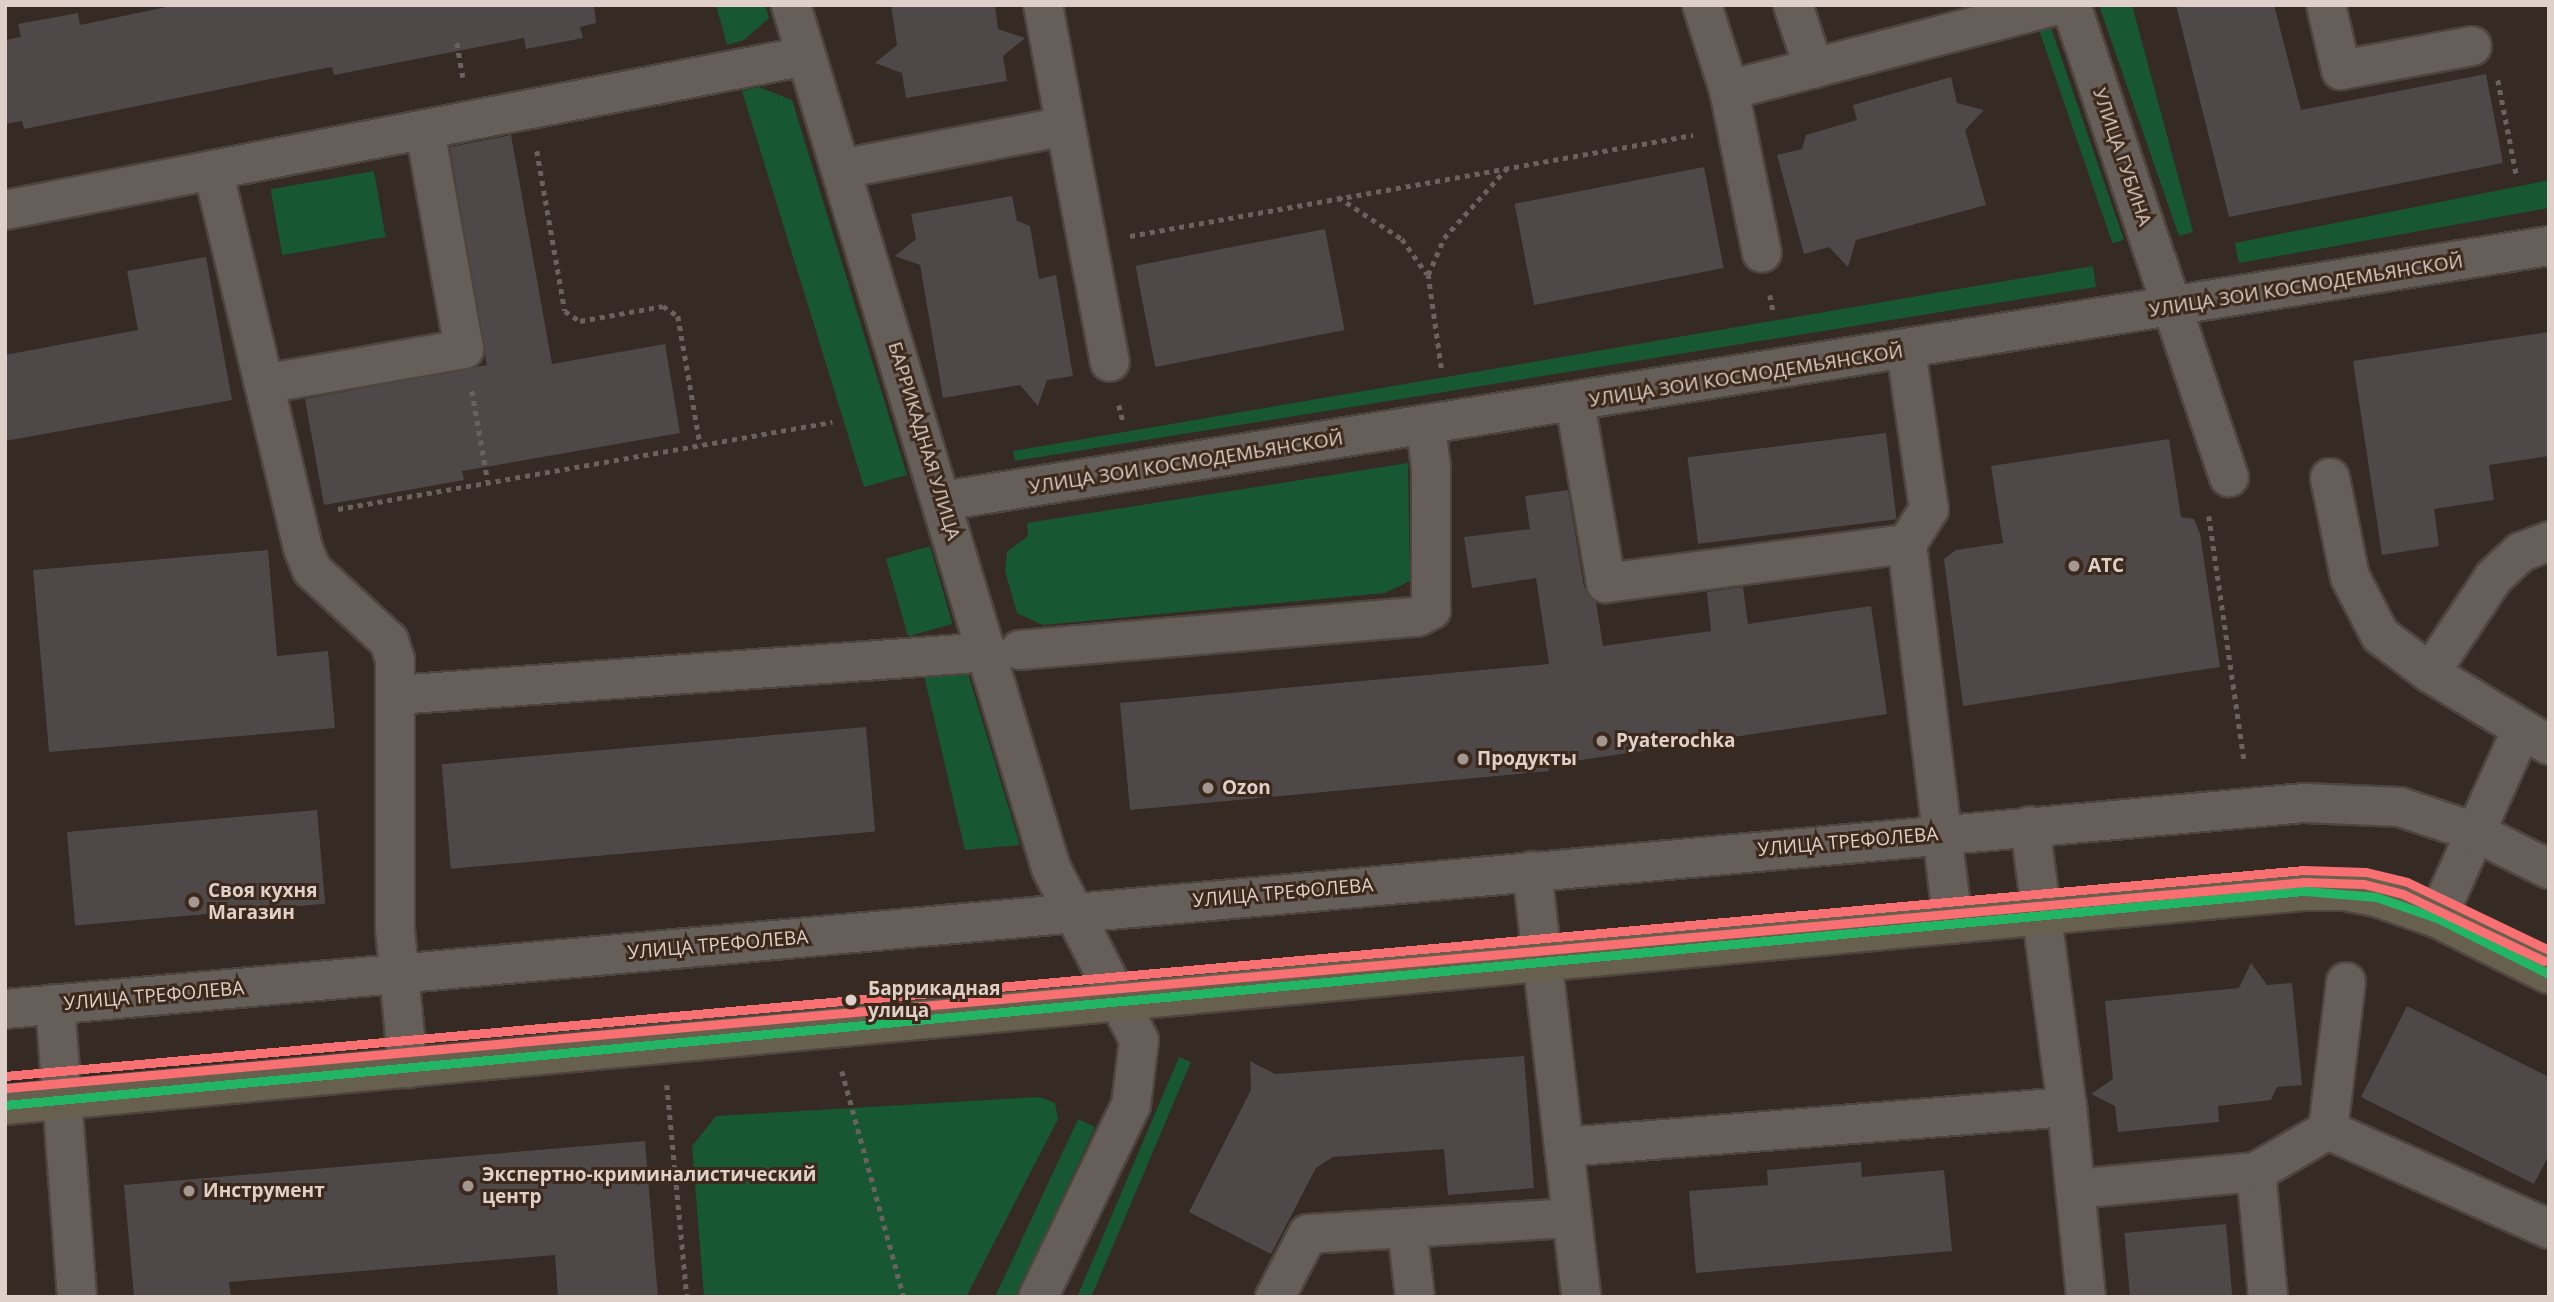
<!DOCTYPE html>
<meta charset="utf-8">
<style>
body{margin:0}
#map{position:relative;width:2554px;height:1302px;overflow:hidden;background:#352a24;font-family:"Open Sans",sans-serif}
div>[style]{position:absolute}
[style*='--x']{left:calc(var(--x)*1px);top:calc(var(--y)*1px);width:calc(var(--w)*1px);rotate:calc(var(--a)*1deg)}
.green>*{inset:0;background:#175732;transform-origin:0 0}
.building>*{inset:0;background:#4f4849;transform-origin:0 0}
.path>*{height:4.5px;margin-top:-2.25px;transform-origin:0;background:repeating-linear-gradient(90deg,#6a625e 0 5px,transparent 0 10px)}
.roads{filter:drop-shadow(2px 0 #4f453f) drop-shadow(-2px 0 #4f453f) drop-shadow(0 2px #4f453f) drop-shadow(0 -2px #4f453f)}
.minor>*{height:38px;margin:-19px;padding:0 19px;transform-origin:19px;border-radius:19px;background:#665e58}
.major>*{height:38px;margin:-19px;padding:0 19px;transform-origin:19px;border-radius:19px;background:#68604f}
.bus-1>*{height:9px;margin:-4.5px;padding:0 4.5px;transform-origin:4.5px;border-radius:4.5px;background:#21b564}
.tram-1>*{height:9px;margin:-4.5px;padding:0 4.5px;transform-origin:4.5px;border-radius:4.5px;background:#f87072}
.tram-2>*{height:9px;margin:-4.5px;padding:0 4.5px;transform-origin:4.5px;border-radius:4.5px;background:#f87072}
.dots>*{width:19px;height:19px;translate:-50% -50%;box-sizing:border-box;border:4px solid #3d291c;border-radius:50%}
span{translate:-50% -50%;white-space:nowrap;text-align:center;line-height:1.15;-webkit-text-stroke:6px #3d291c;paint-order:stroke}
.street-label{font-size:19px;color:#dfd1c9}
.poi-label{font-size:19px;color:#dfd1c9;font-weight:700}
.left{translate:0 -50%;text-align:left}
.stop-label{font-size:19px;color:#dfd1c9;font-weight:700}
.frame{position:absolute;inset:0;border:7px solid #dfd1c9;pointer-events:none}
</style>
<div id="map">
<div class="green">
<div style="clip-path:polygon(716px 5px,765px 5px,769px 18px,744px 40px,727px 45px)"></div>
<div style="clip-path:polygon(2099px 5px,2132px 5px,2193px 232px,2179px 236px)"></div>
<div style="left:2050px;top:25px;width:227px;height:12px;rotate:71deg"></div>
<div style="clip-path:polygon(759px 87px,792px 100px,907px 475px,864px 487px,742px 91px)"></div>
<div style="left:374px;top:171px;width:67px;height:105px;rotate:80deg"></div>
<div style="clip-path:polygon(2549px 180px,2549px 208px,2239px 263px,2235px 243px)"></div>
<div style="clip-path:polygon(2093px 266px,2096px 287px,1015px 461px,1013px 451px)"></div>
<div style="clip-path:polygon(1408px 463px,1410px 581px,1385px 593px,1043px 625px,1017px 613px,1005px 571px,1007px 552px,1028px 536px,1027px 523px)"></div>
<div style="left:930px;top:546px;width:81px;height:46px;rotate:74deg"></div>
<div style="clip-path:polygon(922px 667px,966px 667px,1020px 845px,965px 850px)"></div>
<div style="left:1179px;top:1057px;width:13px;height:269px;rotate:23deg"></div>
<div style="clip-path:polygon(1039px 1097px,1055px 1103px,1058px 1119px,966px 1297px,704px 1297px,692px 1146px,716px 1116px)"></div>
<div style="left:1078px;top:1119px;width:19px;height:199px;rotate:25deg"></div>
</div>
<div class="building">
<div style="clip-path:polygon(176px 5px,594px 5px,596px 23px,580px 27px,583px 38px,526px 49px,524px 38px,334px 75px,332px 67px,310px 71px,24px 129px,22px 121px,5px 124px,5px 40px,21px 37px,18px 24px,78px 13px,80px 25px)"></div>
<div style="clip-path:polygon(891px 5px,995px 5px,998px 29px,1025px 38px,1003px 56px,1007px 81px,906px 98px,902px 73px,875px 63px,897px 45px)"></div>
<div style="clip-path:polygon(2176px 5px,2274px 5px,2301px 110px,2486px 74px,2503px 163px,2229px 217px)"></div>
<div style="clip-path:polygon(1951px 77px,1957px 103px,1984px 110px,1965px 130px,1986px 205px,1856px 240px,1848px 267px,1829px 247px,1804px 254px,1777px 155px,1802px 149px,1806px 135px,1857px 120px,1853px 105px)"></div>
<div style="clip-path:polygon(511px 135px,552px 364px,665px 344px,680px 433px,462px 471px,464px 480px,324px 505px,305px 399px,487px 365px,450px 147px)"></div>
<div style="left:1704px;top:167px;width:103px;height:193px;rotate:79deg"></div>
<div style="clip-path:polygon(1012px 196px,1017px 221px,1030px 226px,1039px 279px,1056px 275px,1073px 376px,1047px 380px,1038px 406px,1020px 385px,943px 398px,920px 265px,895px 256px,916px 239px,911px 214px)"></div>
<div style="left:1325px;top:229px;width:103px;height:193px;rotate:79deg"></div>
<div style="clip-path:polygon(206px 257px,232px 400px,5px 441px,5px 355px,138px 330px,127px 271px)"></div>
<div style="clip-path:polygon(2549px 332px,2549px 456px,2489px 465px,2494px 500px,2434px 509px,2439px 546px,2382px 555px,2353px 361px)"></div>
<div style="left:1886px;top:433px;width:87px;height:200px;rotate:83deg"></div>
<div style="clip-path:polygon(2169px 439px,2181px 517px,2194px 519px,2200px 534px,2220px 667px,1963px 706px,1944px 559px,1956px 550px,2003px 543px,1991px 466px)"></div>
<div style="clip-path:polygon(1568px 490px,1584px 587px,1596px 602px,1603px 646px,1711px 631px,1707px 592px,1743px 587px,1748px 624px,1871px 606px,1887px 714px,1548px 765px,1549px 771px,1130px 810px,1120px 703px,1549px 664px,1536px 578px,1472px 588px,1464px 537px,1530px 529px,1525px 496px)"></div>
<div style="clip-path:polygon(268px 550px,277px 656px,328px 651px,335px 728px,49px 752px,33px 570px)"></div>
<div style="left:866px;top:727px;width:105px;height:426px;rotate:85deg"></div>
<div style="left:317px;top:810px;width:94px;height:251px;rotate:85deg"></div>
<div style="clip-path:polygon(2251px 963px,2267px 985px,2292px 983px,2302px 1085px,2277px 1087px,2271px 1100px,2218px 1106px,2219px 1122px,2118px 1132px,2115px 1106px,2091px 1094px,2113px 1079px,2105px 1001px,2239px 988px)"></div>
<div style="clip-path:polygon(2407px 1006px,2549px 1077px,2549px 1155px,2534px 1184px,2361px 1097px)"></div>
<div style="clip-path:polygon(1524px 1056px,1534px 1188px,1448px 1195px,1444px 1149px,1333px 1157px,1316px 1168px,1271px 1254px,1189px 1212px,1251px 1090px,1250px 1061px,1275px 1074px)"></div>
<div style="clip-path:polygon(645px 1141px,658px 1297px,558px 1297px,555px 1255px,229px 1282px,231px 1297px,134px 1297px,124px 1185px)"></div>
<div style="clip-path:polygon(1861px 1162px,1862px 1177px,1944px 1170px,1952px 1251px,1696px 1273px,1689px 1191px,1768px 1185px,1767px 1170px)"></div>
<div style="left:2226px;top:1224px;width:73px;height:102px;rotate:85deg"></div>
</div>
<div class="path">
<div style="--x:457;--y:43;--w:35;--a:80"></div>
<div style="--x:2498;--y:80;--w:100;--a:79"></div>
<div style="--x:537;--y:151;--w:162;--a:80.1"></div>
<div style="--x:565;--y:311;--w:18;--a:34"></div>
<div style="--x:580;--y:321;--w:84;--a:-10.2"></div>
<div style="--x:663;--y:306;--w:18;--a:34"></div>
<div style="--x:678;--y:316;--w:130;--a:80.2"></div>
<div style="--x:1338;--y:197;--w:77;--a:33.3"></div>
<div style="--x:1402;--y:239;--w:43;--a:54.5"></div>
<div style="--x:1130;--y:236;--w:572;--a:-10.17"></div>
<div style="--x:1770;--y:295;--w:16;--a:79"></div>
<div style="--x:1441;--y:368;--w:94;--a:-98"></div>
<div style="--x:1428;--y:275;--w:40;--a:-66.6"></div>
<div style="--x:1444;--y:238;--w:96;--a:-48"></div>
<div style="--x:472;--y:391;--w:92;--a:80"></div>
<div style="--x:1119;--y:405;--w:16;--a:76"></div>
<div style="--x:338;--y:509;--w:502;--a:-9.99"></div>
<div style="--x:2209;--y:516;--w:245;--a:81.8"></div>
<div style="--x:842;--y:1071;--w:234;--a:74.7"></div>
<div style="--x:667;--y:1085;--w:213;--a:84.6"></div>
</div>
<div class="roads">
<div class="minor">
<div style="--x:791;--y:5;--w:901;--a:73.23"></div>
<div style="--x:1051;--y:868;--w:193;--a:62.9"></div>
<div style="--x:1139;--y:1040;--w:65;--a:97"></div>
<div style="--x:1131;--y:1105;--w:213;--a:115.8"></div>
<div style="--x:1043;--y:5;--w:363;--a:79.4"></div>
<div style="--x:1702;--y:5;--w:89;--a:72.4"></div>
<div style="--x:1729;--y:90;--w:166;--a:78.6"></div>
<div style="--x:1793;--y:5;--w:67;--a:71.8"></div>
<div style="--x:2071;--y:5;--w:498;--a:71.5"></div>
<div style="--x:2326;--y:5;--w:67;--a:77"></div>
<div style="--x:2341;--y:70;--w:133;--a:-10.4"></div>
<div style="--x:1729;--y:90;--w:340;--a:-14.5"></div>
<div style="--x:841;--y:169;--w:229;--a:-10.8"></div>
<div style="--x:213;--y:170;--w:604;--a:-10.88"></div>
<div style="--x:5;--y:210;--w:212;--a:-10.9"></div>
<div style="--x:213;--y:170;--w:389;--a:76.6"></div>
<div style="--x:303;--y:548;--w:24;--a:68"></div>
<div style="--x:312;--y:570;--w:105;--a:42.7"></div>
<div style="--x:389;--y:641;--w:20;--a:72"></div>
<div style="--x:395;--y:660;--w:269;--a:90"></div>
<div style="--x:395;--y:929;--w:140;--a:84.7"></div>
<div style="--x:1906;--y:350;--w:161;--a:81.8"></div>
<div style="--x:1929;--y:509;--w:41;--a:122.2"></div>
<div style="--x:1907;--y:544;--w:383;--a:83.1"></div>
<div style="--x:264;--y:384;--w:203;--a:-9.9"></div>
<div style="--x:464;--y:349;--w:223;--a:-100.1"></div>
<div style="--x:1575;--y:403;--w:183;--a:80.2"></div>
<div style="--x:1606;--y:583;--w:304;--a:-7.4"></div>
<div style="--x:2330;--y:478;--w:101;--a:78.6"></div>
<div style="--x:2350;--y:577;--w:65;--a:62.7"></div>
<div style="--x:2380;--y:635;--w:63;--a:37.2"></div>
<div style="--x:2430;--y:673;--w:139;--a:31.2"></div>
<div style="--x:942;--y:501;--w:1627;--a:-9.02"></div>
<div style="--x:1020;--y:650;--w:398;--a:-4.8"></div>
<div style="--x:1417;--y:617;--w:16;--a:-27"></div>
<div style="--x:1431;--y:610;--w:142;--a:-90"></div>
<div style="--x:1431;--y:468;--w:42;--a:-96.8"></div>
<div style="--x:2430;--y:673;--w:115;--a:-56.3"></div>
<div style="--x:2494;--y:577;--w:37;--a:-43"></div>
<div style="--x:2521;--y:552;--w:30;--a:-21"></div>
<div style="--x:396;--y:695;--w:594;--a:-4.15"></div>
<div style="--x:2030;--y:826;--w:283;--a:82.5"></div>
<div style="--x:2067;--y:1107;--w:191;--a:84.3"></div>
<div style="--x:1532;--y:871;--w:429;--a:83.4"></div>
<div style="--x:2437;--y:918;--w:205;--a:-65.8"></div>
<div style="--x:55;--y:1004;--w:294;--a:85.7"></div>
<div style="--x:5;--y:1009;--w:2308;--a:-5.12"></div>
<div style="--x:2304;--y:803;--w:96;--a:2.4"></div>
<div style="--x:2400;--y:807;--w:79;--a:18.4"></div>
<div style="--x:2475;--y:832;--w:83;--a:26.6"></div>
<div style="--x:2328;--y:1130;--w:149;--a:-83.1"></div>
<div style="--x:1564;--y:1147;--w:505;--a:-4.55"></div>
<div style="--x:2256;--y:1172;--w:126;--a:84.5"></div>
<div style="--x:2075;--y:1189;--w:182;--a:-5.4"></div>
<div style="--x:2256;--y:1172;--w:83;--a:-30.3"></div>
<div style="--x:2328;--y:1130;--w:242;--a:24.1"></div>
<div style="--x:1407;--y:1228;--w:69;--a:83.4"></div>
<div style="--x:1275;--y:1297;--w:71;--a:-62.4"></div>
<div style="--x:1308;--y:1234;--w:264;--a:-3.5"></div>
</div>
<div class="major">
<div style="--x:5;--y:1105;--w:2310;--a:-5.32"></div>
<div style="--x:2305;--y:891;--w:40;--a:0"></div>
<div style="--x:2345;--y:891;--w:32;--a:11"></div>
<div style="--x:2376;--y:897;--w:65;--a:19"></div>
<div style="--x:2437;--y:918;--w:125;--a:26.6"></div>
</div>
</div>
<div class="bus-1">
<div style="--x:5;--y:1105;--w:2310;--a:-5.32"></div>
<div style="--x:2305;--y:891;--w:71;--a:4.8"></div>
<div style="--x:2376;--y:897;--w:65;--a:19"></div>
<div style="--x:2437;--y:918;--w:125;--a:26.6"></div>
</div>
<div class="tram-1">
<div style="--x:5;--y:1076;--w:2307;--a:-5.12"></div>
<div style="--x:2303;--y:870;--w:63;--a:1.8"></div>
<div style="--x:2366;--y:872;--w:42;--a:13.7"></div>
<div style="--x:2407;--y:882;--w:157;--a:25.6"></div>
</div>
<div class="tram-2">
<div style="--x:6;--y:1088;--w:2306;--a:-5.12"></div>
<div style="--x:2303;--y:882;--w:61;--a:1.9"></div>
<div style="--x:2364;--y:884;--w:40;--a:14.4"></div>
<div style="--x:2403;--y:894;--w:156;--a:25.4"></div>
</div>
<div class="dots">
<div style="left:2074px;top:566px;background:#a4978f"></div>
<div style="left:1602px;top:741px;background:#a4978f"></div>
<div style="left:1463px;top:759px;background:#a4978f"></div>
<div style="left:1208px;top:788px;background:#a4978f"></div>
<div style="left:194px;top:902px;background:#a4978f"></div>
<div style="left:851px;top:1000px;background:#dfd1c9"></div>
<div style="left:468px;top:1186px;background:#a4978f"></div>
<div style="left:189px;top:1191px;background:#a4978f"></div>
</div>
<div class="street-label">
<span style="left:2122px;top:157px;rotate:71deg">УЛИЦА ГУБИНА</span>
<span style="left:2306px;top:286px;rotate:-9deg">УЛИЦА ЗОИ КОСМОДЕМЬЯНСКОЙ</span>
<span style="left:1746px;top:376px;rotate:-9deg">УЛИЦА ЗОИ КОСМОДЕМЬЯНСКОЙ</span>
<span style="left:924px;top:441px;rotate:73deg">БАРРИКАДНАЯ УЛИЦА</span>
<span style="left:1186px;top:463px;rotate:-9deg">УЛИЦА ЗОИ КОСМОДЕМЬЯНСКОЙ</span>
<span style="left:1848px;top:842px;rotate:-5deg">УЛИЦА ТРЕФОЛЕВА</span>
<span style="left:1283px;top:893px;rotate:-5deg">УЛИЦА ТРЕФОЛЕВА</span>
<span style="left:718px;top:945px;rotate:-5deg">УЛИЦА ТРЕФОЛЕВА</span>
<span style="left:154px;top:996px;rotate:-5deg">УЛИЦА ТРЕФОЛЕВА</span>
</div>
<div class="poi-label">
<span class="left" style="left:2088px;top:566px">АТС</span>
<span class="left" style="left:1616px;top:741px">Pyaterochka</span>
<span class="left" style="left:1477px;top:759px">Продукты</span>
<span class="left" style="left:1222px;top:788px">Ozon</span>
<span class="left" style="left:208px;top:902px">Своя кухня<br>Магазин</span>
<span class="left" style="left:482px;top:1186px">Экспертно-криминалистический<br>центр</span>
<span class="left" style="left:203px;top:1191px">Инструмент</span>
</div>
<div class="stop-label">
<span class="left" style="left:868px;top:1000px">Баррикадная<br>улица</span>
</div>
<div class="frame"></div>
</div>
